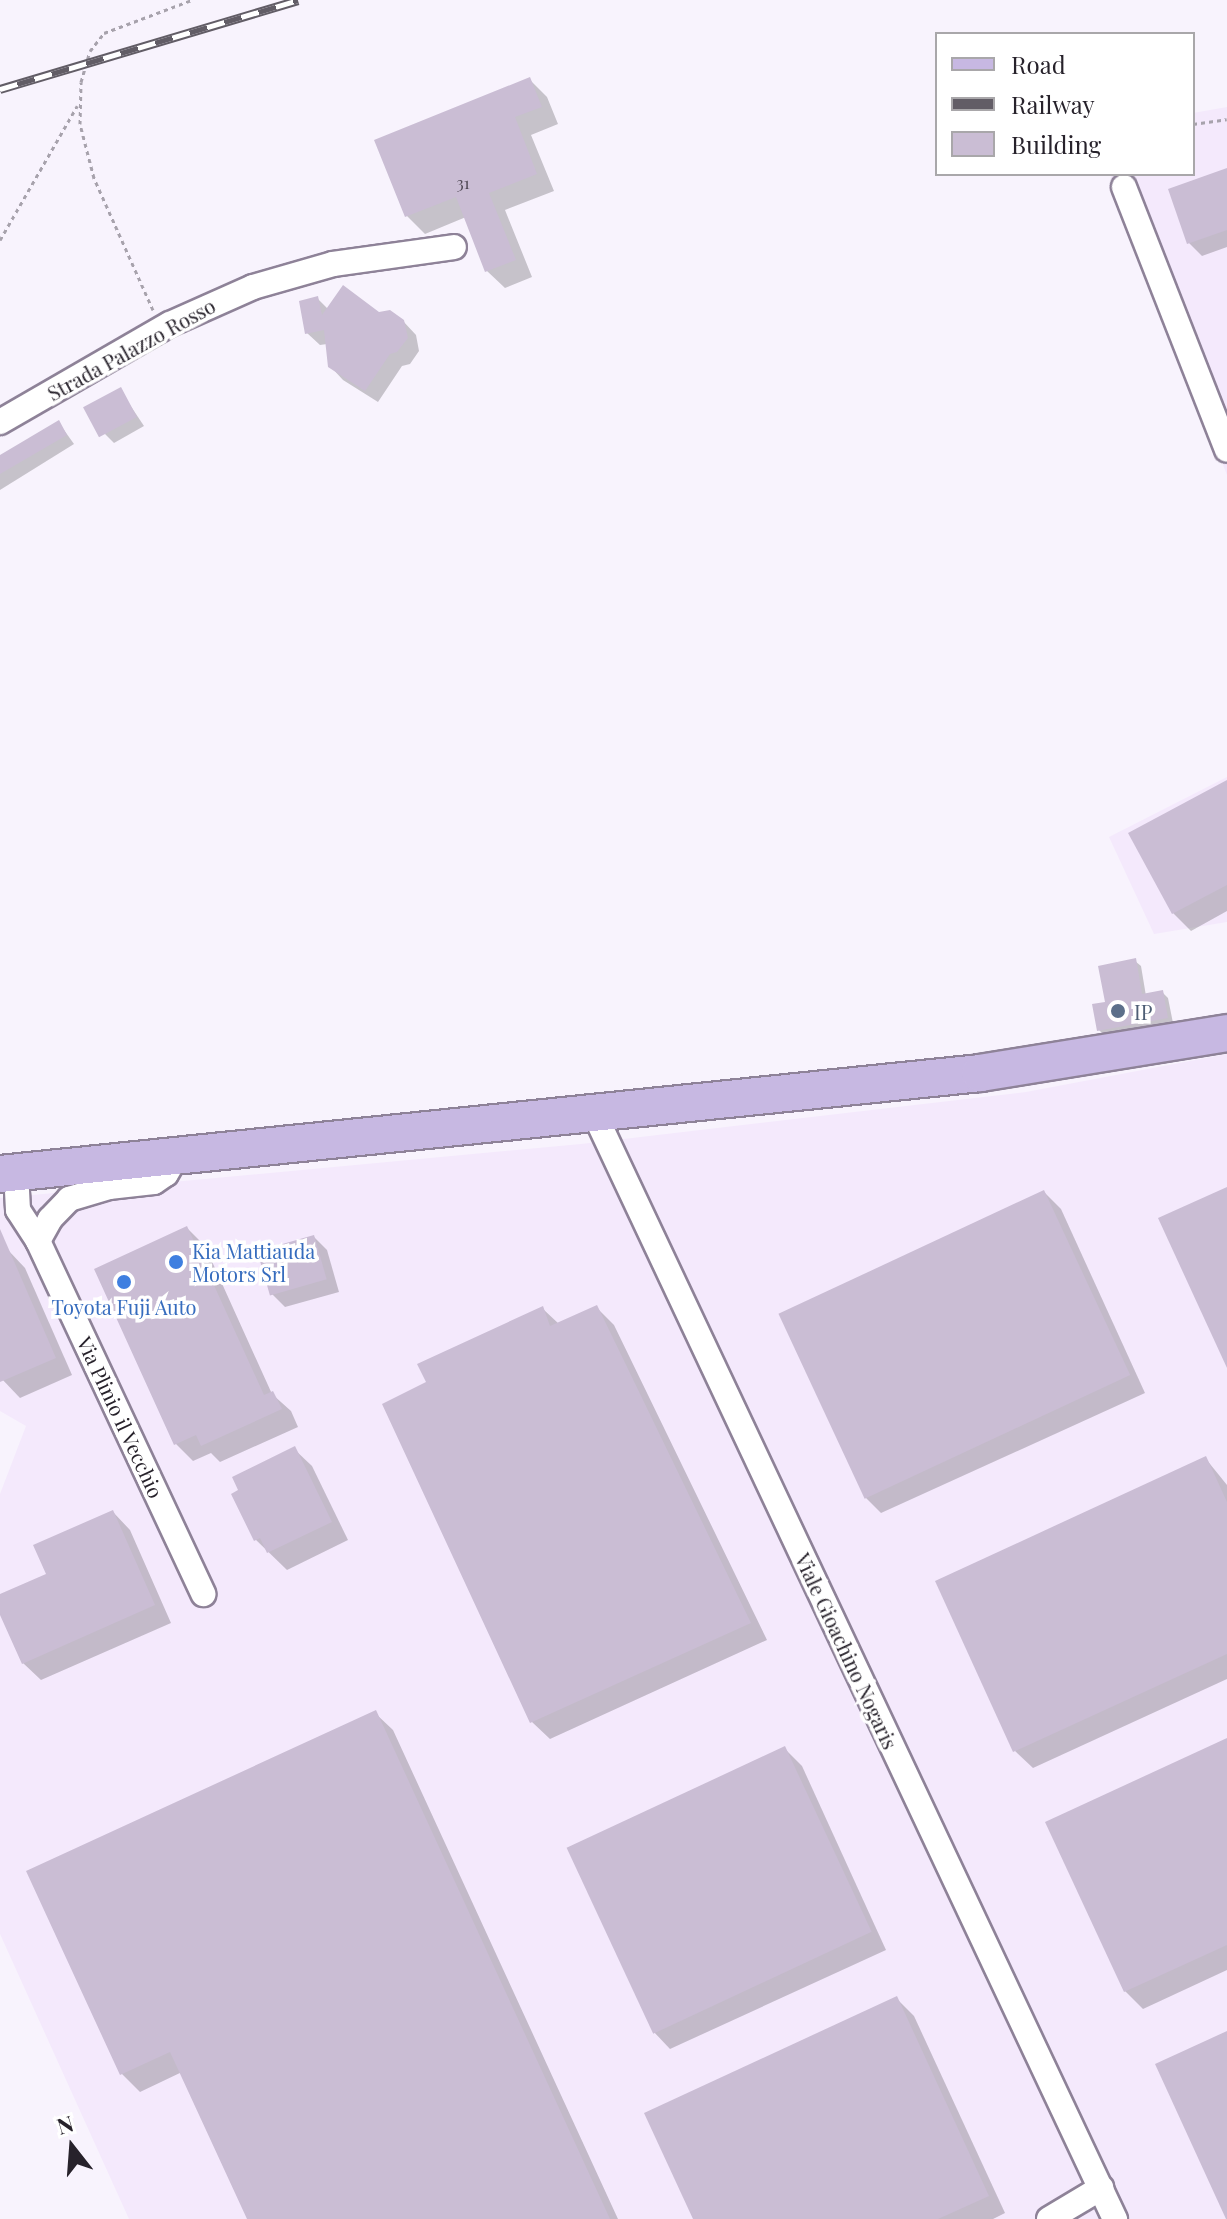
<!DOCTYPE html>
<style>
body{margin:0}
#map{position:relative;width:1227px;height:2219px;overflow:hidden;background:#f8f3fd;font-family:"Playfair Display",serif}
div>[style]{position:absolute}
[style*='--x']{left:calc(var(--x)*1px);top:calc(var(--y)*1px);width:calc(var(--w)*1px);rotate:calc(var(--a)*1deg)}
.built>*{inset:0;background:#f4e9fc}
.shadow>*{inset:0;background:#0003}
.building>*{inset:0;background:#cabdd4;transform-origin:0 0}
.path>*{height:3px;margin-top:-1.5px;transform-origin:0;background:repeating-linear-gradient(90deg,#a7a2ac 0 4px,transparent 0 8px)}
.roads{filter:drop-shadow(2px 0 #8e8298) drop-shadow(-2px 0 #8e8298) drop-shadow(0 2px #8e8298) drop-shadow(0 -2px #8e8298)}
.street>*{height:24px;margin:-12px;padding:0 12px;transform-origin:12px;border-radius:12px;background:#fff}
.primary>*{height:36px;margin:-18px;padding:0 18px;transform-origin:18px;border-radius:18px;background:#c7b8e2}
.rail>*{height:9px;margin-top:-4.5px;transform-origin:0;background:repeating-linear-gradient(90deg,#fff 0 18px,#625d66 0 36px);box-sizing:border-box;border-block:2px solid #625d66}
.dots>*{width:22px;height:22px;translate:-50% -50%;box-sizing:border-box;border:4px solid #fff;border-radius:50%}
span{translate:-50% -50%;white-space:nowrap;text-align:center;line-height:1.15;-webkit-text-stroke:7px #fff;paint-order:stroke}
.number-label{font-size:16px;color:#504955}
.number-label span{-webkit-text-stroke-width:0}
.street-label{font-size:20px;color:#27222b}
.service-label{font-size:20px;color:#4e5e75}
.left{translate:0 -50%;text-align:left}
.shop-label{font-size:20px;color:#366cbe}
.legend{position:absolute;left:935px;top:32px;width:260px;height:144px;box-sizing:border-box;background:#fff;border:2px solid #a9a7aa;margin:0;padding:10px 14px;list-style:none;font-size:24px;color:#27222b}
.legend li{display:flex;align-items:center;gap:16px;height:40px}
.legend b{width:40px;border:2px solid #a9a7aa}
.north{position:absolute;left:32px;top:2107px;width:80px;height:80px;-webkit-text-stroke:6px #fff;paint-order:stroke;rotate:343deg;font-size:22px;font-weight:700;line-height:32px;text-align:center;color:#27222b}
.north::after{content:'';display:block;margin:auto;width:28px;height:36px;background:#27222b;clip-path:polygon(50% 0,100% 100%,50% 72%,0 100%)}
</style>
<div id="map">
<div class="built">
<div style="clip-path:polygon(1227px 107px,1227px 475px,1110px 174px,1193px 174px,1193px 113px)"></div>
<div style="clip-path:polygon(1227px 777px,1227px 922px,1154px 934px,1109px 837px)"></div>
<div style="clip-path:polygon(1227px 1054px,1227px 2219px,129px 2219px,0 1934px,0 1494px,26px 1426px,0 1411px,0 1198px,581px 1144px,1026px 1092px)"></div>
</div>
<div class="shadow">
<div style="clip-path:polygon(529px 79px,547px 97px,558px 124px,531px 135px,554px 191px,505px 210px,532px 277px,505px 288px,487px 271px,466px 217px,425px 234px,407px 216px,377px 141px)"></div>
<div style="clip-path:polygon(1227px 171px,1227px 247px,1202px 256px,1189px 243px)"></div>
<div style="clip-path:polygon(317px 298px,328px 309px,378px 314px,403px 321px,416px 335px,419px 351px,410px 364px,402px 366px,378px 402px,343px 380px,330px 366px,327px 344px,320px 345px,307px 333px)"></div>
<div style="clip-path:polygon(120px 390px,144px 426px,114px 443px,105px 434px)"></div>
<div style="clip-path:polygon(59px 423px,74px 444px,0 490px,0 458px)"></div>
<div style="clip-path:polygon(1227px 783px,1227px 911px,1191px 931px,1173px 913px)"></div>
<div style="clip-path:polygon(1135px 961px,1141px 966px,1146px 996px,1163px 993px,1168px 998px,1173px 1023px,1104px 1035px,1099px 1030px,1107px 1003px)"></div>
<div style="clip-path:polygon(1044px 1192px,1061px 1209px,1145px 1393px,881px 1513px,864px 1496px)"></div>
<div style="clip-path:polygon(187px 1228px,205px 1246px,272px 1394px,291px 1411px,298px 1427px,220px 1462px,211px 1453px,193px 1461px,176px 1444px)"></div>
<div style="clip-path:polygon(314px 1237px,327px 1250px,339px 1292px,285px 1307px,272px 1294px,260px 1253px)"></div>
<div style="clip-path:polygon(8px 1250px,25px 1268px,72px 1375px,20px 1398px,0 1377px,0 1254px)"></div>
<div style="clip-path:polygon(596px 1307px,614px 1325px,767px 1640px,550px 1739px,532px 1722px,543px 1309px,559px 1324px)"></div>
<div style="clip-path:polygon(294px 1449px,312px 1466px,348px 1540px,287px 1570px,255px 1539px)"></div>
<div style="clip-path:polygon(1206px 1459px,1227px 1485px,1227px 1679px,1033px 1768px,1015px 1751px)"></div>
<div style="clip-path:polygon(113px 1512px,130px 1530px,171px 1623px,41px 1680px,23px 1663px,0 1610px,0 1597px,49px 1575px)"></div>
<div style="clip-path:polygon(375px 1713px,393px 1730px,618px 2219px,249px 2219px,182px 2072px,140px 2092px,122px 2074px,29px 1872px)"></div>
<div style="clip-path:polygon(1227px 1740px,1227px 1970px,1143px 2009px,1125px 1991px)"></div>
<div style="clip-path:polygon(785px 1749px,802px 1766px,886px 1950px,670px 2049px,653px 2031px)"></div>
<div style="clip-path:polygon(897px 1999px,914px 2016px,1005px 2213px,993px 2219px,695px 2219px)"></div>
</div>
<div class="building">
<div style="clip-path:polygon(530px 77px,542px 107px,515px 117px,537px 174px,489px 193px,516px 260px,485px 272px,456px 197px,405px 217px,374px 140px)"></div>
<div style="clip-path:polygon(1227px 168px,1227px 230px,1187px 244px,1168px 189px)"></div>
<div style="clip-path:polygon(343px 285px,379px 312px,390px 310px,404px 320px,408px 338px,397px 352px,390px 354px,365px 391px,328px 367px,324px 330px,305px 334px,299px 301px,318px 296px,322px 315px)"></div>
<div style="left:121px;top:387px;width:34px;height:43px;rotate:62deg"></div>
<div style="clip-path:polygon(59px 420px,67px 435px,0 474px,0 455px)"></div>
<div style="clip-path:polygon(1227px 780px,1227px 885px,1172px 914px,1128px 833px)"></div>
<div style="clip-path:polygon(1136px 958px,1142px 994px,1163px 990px,1168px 1018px,1097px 1031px,1092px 1004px,1105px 1002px,1098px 966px)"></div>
<div style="clip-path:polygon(1227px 1187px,1227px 1368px,1158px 1218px)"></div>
<div style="left:1044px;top:1190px;width:204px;height:293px;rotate:65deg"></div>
<div style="clip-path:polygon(187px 1226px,264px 1395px,273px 1391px,282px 1409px,201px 1446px,196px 1435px,174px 1445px,94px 1269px)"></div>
<div style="clip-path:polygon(0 1229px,56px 1358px,0 1382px)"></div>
<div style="left:314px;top:1235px;width:46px;height:59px;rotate:74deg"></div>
<div style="clip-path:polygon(597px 1305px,751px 1623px,530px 1723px,382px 1404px,426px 1382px,417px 1364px,543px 1306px,550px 1326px)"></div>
<div style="clip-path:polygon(295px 1446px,332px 1522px,267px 1553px,260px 1538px,254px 1541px,231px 1494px,238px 1490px,232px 1477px)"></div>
<div style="clip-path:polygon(1206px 1456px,1227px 1502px,1227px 1654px,1013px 1752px,935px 1581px)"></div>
<div style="clip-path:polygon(113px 1510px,155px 1605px,22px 1664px,0 1615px,0 1594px,46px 1574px,33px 1545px)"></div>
<div style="clip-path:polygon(376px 1710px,610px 2219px,247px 2219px,170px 2052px,120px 2075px,26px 1871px)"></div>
<div style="clip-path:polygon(1227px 1738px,1227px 1945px,1124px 1992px,1045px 1822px)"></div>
<div style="left:785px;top:1746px;width:205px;height:241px;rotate:65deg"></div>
<div style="clip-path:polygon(897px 1996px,989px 2196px,938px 2219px,693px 2219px,644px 2113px)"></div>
<div style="clip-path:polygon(1227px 2031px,1227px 2219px,1226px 2219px,1155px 2064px)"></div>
</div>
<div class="path">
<div style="--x:1193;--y:124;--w:34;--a:-8"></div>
<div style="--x:0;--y:240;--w:155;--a:-60.1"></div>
<div style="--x:153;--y:310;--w:145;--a:-114.1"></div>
<div style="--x:94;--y:178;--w:56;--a:-104.5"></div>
<div style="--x:80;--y:124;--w:42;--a:-88.6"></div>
<div style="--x:81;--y:82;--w:32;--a:-74"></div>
<div style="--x:90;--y:51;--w:23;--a:-52"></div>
<div style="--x:104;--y:33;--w:94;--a:-20.6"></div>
</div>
<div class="roads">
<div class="street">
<div style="--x:1124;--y:187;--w:282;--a:68.6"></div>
<div style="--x:0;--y:422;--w:196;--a:-30"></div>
<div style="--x:170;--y:324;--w:91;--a:-24"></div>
<div style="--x:253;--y:287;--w:83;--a:-16"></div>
<div style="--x:333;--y:264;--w:122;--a:-8"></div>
<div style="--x:594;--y:1113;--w:1223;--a:64.78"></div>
<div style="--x:16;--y:1172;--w:38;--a:87"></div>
<div style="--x:18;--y:1210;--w:37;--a:57"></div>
<div style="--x:38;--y:1241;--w:390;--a:64.9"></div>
<div style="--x:38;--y:1241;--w:25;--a:-61"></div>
<div style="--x:50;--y:1219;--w:28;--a:-46"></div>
<div style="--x:69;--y:1199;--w:42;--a:-16.7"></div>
<div style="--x:109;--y:1187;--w:45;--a:-6.3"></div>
<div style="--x:154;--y:1182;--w:14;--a:-34"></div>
<div style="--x:166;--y:1174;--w:22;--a:-60"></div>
<div style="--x:1049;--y:2219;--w:61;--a:-30.8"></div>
</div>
<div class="primary">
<div style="--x:0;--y:1174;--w:985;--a:-5.88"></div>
<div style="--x:980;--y:1073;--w:250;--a:-9.2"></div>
</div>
</div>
<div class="rail">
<div style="--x:0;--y:89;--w:311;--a:-16.6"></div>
</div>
<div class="dots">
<div style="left:1118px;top:1011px;background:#5c6f8a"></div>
<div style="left:176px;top:1262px;background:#3f7fe0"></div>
<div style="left:124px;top:1282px;background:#3f7fe0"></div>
</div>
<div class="number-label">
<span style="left:463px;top:183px">31</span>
</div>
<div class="street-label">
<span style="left:131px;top:349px;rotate:-29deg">Strada Palazzo Rosso</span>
<span style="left:121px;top:1417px;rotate:65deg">Via Plinio il Vecchio</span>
<span style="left:847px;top:1651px;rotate:65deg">Viale Gioachino Nogaris</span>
</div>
<div class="service-label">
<span class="left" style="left:1134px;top:1011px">IP</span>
</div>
<div class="shop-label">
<span class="left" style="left:192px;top:1262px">Kia Mattiauda<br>Motors Srl</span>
<span style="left:124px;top:1306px">Toyota Fuji Auto</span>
</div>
<ul class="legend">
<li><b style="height:10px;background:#c7b8e2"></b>Road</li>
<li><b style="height:10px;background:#625d66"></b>Railway</li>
<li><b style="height:22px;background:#cabdd4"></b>Building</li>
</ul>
<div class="north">N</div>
</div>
